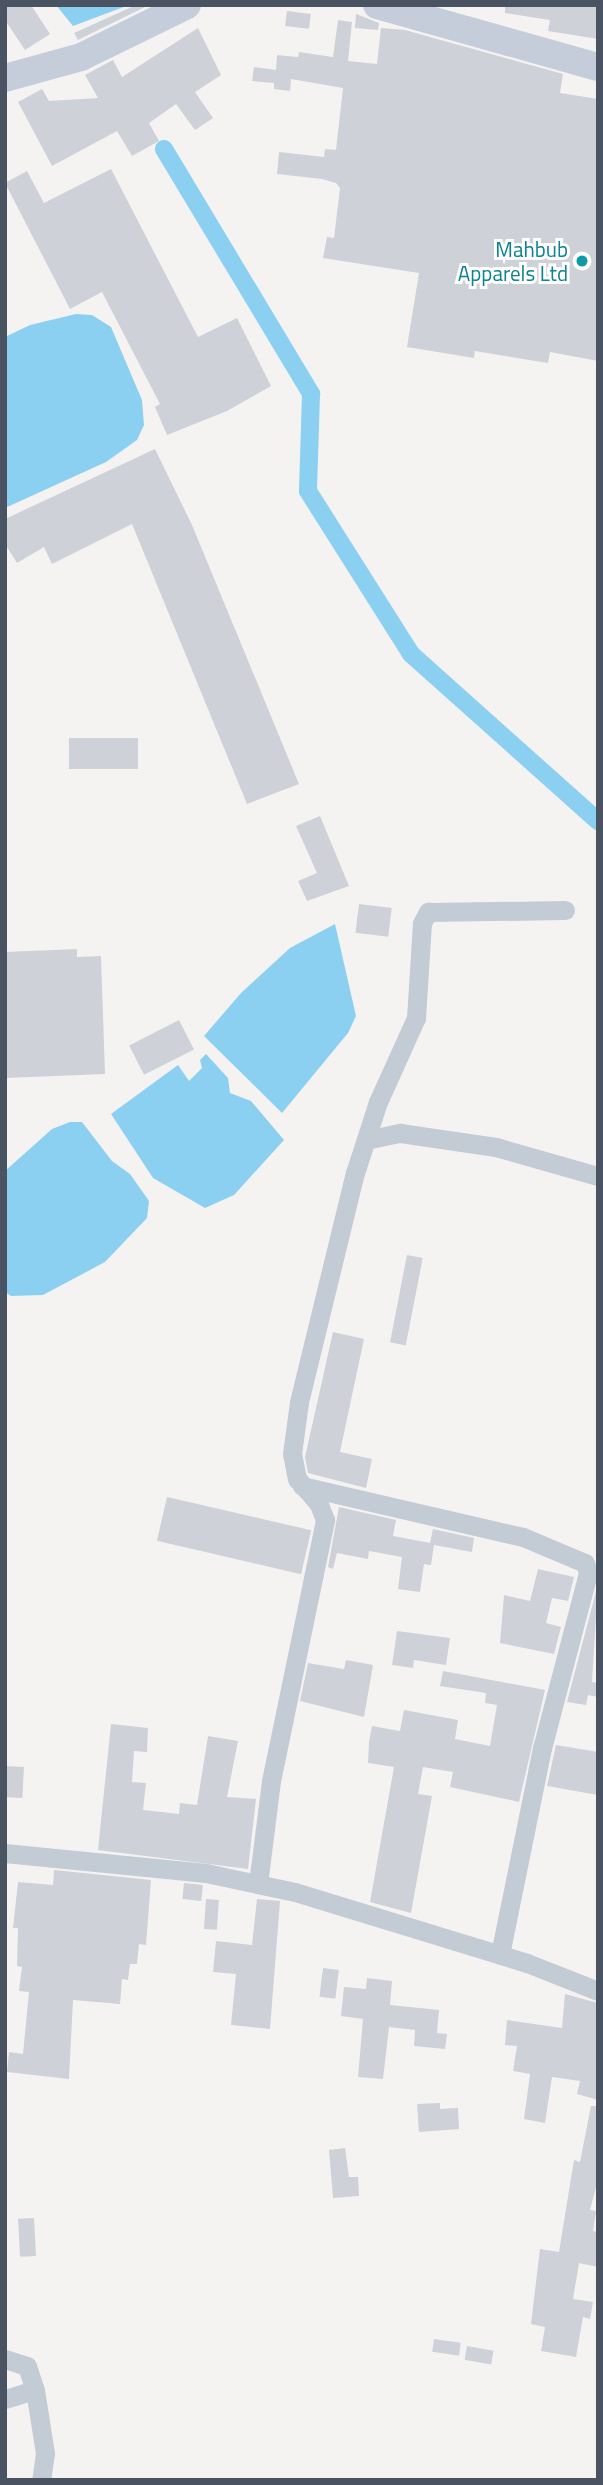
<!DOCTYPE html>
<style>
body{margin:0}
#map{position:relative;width:603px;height:2485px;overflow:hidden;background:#f5f3f2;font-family:"Titillium Web",sans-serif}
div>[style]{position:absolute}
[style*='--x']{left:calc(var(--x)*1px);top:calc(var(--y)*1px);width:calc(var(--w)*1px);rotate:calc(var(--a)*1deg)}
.water>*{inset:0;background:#8cd0f1}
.canal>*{height:18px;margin:-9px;padding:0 9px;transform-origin:9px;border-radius:9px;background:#8cd0f1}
.building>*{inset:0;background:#ced1d8;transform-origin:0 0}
.street>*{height:19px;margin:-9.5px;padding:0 9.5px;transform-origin:9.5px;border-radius:9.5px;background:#c3cbd4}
.secondary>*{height:28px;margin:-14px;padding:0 14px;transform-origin:14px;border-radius:14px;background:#c5cddb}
.dots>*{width:19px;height:19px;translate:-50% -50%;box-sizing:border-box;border:4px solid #fff;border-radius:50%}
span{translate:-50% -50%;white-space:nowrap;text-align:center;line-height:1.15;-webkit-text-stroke:6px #fff;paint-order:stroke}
.culture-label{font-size:21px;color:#0d838f}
.right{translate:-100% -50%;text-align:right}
.frame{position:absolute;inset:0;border:7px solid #495361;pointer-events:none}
</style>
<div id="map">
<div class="water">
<div style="clip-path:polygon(56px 5px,129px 5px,73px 26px)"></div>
<div style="clip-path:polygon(76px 314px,92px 315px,111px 327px,142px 400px,144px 425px,137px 440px,106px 462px,5px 508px,5px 337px,30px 325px)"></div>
<div style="clip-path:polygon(335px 924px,356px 1016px,348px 1033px,282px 1113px,204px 1036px,241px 993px,290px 948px)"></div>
<div style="clip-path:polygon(206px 1054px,228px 1078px,230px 1093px,251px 1101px,284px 1140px,234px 1195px,205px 1208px,153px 1178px,111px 1114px,178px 1065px,189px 1081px,202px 1068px,200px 1060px)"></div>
<div style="clip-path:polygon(70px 1122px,82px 1122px,112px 1161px,130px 1174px,149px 1201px,147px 1218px,105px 1262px,43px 1295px,11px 1296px,5px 1292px,5px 1171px,52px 1129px)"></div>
</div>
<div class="canal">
<div style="--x:164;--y:149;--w:286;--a:59"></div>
<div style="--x:311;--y:394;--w:97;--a:91.8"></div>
<div style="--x:308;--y:491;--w:193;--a:57.7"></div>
<div style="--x:411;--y:654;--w:251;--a:41.8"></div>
</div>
<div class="building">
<div style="clip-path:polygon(5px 5px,31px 5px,50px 34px,25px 50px,5px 20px)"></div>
<div style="clip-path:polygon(136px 5px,149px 5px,78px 40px,74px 33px)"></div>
<div style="clip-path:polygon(505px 5px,598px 5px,598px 39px,548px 31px,550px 20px,505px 13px)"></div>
<div style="left:287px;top:11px;width:24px;height:15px;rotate:7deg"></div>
<div style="clip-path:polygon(356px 14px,379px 23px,378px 30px,355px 28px)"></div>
<div style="clip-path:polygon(338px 20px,352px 22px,348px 61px,377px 64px,381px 28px,405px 30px,563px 74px,560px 93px,598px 99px,598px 361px,550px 352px,548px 363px,475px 351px,474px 358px,407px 347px,419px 273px,323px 258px,327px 237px,334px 238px,340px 188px,336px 183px,322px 179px,277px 174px,279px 152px,324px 157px,325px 149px,336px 150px,343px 88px,291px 79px,290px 91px,274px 89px,274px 83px,252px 81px,254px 67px,276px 70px,277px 55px,298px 57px,299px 52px,333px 57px)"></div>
<div style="clip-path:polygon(198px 28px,221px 75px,195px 92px,213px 118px,195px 130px,176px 104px,149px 123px,159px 141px,132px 156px,117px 131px,52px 166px,18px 102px,42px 89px,49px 101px,98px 98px,85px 75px,113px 60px,122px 77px)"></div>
<div style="clip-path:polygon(111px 169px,198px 337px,237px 318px,271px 386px,227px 411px,167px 435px,155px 407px,160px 404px,102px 292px,70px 309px,5px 183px,27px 171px,44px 203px)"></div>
<div style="clip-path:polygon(155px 449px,192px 525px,299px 784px,247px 804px,132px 524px,52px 564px,44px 547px,17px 563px,5px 544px,5px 519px)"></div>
<div style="left:138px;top:738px;width:31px;height:69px;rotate:90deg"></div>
<div style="clip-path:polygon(320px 816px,349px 886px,307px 901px,298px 881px,317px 873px,296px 826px)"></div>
<div style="left:359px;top:904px;width:33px;height:29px;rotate:7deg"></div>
<div style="clip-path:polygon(77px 949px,77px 957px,101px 956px,105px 1074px,5px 1078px,5px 952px)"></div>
<div style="left:179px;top:1020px;width:33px;height:56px;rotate:63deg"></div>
<div style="left:407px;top:1255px;width:16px;height:89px;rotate:11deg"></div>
<div style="clip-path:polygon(333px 1332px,364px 1339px,340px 1452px,372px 1459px,366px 1488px,308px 1473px,305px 1457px)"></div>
<div style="left:167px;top:1497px;width:148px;height:45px;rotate:13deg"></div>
<div style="clip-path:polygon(339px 1507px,396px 1520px,393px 1536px,430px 1543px,433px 1529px,474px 1538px,472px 1552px,434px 1545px,431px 1565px,424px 1564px,420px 1592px,398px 1589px,402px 1557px,369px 1551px,368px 1559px,337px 1553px,333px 1569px,328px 1567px)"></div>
<div style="clip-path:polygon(538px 1569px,574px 1577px,568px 1601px,552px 1598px,546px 1623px,561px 1627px,554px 1654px,500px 1643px,504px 1595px,530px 1601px)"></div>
<div style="clip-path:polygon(598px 1584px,592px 1682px,598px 1683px,598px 1697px,588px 1695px,586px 1705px,567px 1702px)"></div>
<div style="clip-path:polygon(397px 1631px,450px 1638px,446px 1665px,414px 1660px,413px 1668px,392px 1665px)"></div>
<div style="clip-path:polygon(346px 1660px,373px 1665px,364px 1717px,300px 1701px,308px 1663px,344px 1669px)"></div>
<div style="clip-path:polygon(443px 1671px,545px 1690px,519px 1802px,450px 1787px,453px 1772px,423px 1767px,418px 1794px,432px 1796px,411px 1913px,370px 1902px,394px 1767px,368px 1763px,369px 1742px,372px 1726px,400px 1731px,404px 1710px,458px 1720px,455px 1739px,490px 1746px,497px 1705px,485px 1703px,486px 1693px,440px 1686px)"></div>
<div style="clip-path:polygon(111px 1724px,148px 1728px,147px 1752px,134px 1751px,132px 1782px,146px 1783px,143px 1810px,179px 1814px,180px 1803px,197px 1805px,208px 1736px,238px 1741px,227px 1797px,256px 1799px,248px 1869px,98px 1850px)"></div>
<div style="clip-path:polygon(556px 1745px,598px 1752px,598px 1795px,547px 1786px)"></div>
<div style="left:5px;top:1766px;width:19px;height:31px;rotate:3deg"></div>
<div style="clip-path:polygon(54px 1870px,151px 1880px,146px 1945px,139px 1944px,137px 1964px,130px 1964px,128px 1980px,122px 1979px,120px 2004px,73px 2000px,69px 2079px,7px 2072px,9px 2052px,23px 2054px,29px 1992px,19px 1991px,22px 1967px,17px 1966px,18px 1928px,13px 1928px,18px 1882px,53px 1885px)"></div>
<div style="left:184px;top:1883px;width:19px;height:16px;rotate:6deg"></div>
<div style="left:206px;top:1899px;width:13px;height:30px;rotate:4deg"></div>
<div style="clip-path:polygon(257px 1899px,280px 1901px,270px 2029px,231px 2025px,236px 1974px,213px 1972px,216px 1941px,252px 1945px)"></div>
<div style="left:323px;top:1968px;width:16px;height:29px;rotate:7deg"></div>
<div style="clip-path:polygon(367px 1978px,392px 1981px,390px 2005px,439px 2010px,437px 2033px,447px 2034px,445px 2049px,414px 2046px,415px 2030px,389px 2027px,383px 2079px,358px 2077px,363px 2019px,341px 2016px,344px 1987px,366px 1989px)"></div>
<div style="clip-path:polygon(565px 1994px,598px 2003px,598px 2100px,577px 2094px,580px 2081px,552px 2077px,545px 2123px,524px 2119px,530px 2074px,513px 2071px,517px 2046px,505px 2045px,507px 2020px,562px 2028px)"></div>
<div style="clip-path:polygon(440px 2103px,440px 2109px,458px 2108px,459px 2129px,419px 2132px,417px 2104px)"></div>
<div style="clip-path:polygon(591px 2106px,598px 2106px,598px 2180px,590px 2210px,596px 2211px,593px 2231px,598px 2232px,598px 2267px,579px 2263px,573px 2299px,593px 2302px,590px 2319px,583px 2317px,576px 2357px,541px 2351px,545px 2327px,531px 2324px,540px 2249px,559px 2252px,574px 2160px,580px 2162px)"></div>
<div style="clip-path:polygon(345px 2148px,349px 2177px,358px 2177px,359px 2196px,333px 2198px,329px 2150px)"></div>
<div style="left:34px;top:2218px;width:38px;height:16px;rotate:87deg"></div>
<div style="left:434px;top:2339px;width:27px;height:13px;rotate:8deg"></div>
<div style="left:467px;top:2346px;width:27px;height:14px;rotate:10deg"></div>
</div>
<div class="street">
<div style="--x:366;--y:1140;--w:35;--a:-12"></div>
<div style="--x:400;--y:1133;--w:97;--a:8.3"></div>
<div style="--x:496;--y:1147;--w:106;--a:15.9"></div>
<div style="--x:302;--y:1486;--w:227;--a:13"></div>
<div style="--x:523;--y:1537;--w:67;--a:22.8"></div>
<div style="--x:585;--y:1563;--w:10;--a:73"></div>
<div style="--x:588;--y:1573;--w:181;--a:104.7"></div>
<div style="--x:542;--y:1748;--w:211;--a:101.5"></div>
<div style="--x:5;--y:1853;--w:202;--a:5.7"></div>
<div style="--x:206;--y:1873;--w:91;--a:12.1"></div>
<div style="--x:295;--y:1892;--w:243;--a:17"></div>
<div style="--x:527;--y:1963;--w:76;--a:21.5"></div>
<div style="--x:258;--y:1884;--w:104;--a:-82.8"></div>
<div style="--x:271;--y:1781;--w:267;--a:-78.3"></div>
<div style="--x:325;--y:1520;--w:17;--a:-111"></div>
<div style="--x:319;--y:1504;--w:33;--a:-131"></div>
<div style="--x:297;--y:1479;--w:25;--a:-101"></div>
<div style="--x:292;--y:1454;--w:52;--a:-82.3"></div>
<div style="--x:299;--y:1402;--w:236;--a:-76.3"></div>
<div style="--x:355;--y:1173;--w:75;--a:-72.1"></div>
<div style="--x:378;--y:1102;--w:92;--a:-65.7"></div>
<div style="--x:416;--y:1018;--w:95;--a:-86.4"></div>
<div style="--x:422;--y:923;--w:13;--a:-61"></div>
<div style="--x:428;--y:912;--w:137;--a:-0.8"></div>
<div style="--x:5;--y:2359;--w:23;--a:18"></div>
<div style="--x:27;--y:2366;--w:25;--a:72"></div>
<div style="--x:35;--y:2390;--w:64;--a:81"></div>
<div style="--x:45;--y:2453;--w:27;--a:98"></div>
<div style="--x:5;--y:2399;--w:31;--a:-17"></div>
</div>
<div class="secondary">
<div style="--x:377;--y:5;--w:230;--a:15.7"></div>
<div style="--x:5;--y:78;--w:79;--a:-15.4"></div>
<div style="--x:81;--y:57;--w:118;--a:-26.1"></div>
</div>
<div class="dots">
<div style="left:582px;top:261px;background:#0f9aa8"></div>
</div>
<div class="culture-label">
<span class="right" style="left:568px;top:261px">Mahbub<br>Apparels Ltd</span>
</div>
<div class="frame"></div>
</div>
